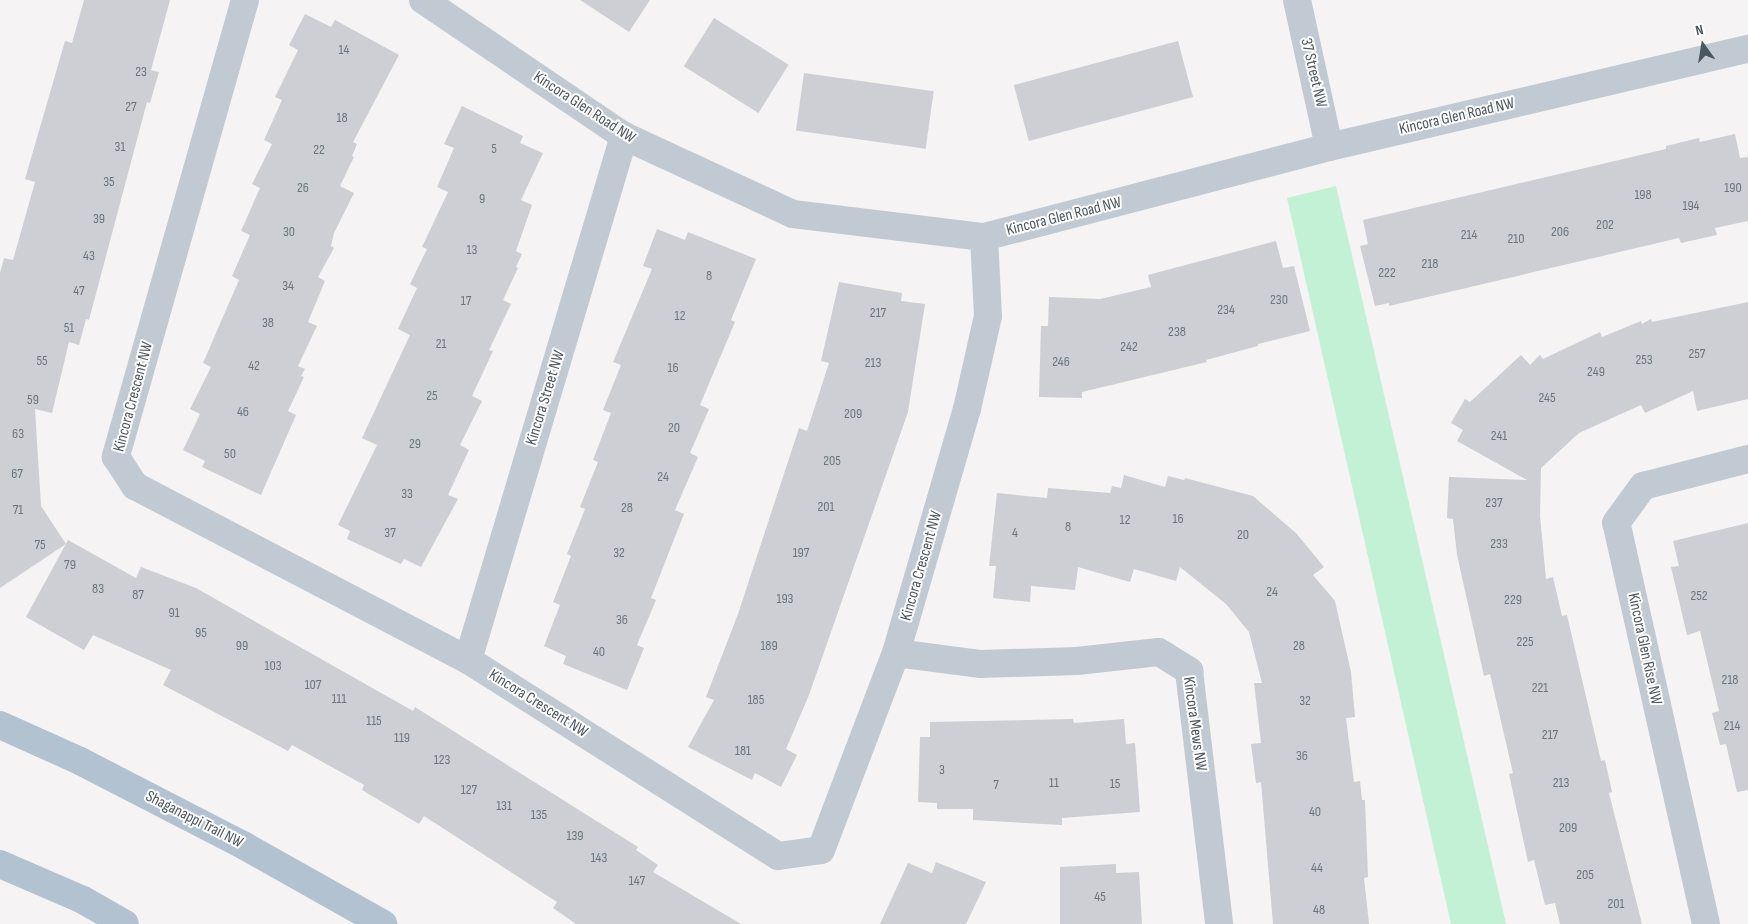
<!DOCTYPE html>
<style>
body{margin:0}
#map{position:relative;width:1748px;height:924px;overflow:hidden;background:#f5f3f3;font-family:"Sofia Sans Condensed",sans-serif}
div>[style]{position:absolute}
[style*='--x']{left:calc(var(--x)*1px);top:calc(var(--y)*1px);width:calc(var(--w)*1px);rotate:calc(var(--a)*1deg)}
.green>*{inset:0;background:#c3f1d5}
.building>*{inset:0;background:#cdcfd5;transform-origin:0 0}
.minor>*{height:28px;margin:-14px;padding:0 14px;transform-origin:14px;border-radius:14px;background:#c1cad2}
.major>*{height:28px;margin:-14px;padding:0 14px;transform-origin:14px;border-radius:14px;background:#b3c2d1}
span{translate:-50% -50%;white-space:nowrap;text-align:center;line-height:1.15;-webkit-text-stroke:4px #fff;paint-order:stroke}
.number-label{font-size:14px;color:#6b747e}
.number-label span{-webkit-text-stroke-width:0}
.street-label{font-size:16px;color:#4a5661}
.north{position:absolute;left:1678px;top:20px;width:50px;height:50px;-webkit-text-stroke:4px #fff;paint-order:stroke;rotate:347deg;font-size:14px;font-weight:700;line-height:20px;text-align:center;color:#4a5661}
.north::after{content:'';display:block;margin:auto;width:18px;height:22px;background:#4a5661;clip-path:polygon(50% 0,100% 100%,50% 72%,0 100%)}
</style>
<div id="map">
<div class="green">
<div style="clip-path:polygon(1336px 186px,1462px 733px,1506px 924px,1451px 924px,1287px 198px)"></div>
</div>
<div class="building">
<div style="clip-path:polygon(84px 0,170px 0,151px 70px,159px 72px,150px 103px,147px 102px,89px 320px,86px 319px,79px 345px,69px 342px,52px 413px,35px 409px,41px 506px,66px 544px,0 588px,0 273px,4px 258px,13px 260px,35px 182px,25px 179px,65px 41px,72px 43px)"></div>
<div style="clip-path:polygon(580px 0,650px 0,629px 32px)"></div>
<div style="clip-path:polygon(305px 14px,331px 27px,335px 20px,399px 55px,353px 142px,357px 144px,352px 156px,354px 157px,340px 186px,354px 193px,334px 233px,331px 246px,334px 248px,318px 277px,325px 281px,308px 322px,317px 326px,298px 366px,305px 369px,301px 376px,304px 377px,288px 411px,296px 415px,261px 495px,202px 467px,205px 461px,183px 450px,200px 414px,190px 409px,211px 367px,203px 363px,239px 280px,232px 276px,250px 235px,241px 231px,260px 188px,252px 184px,272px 144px,264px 140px,282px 100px,275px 97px,298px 50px,289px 45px)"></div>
<div style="left:714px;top:18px;width:88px;height:57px;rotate:32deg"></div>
<div style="left:1178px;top:41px;width:58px;height:170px;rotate:75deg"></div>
<div style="left:804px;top:73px;width:131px;height:58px;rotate:8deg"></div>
<div style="clip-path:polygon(462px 106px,523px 136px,520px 143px,543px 153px,521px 200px,532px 205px,516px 251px,522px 254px,516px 267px,518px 268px,503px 300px,511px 304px,489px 350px,493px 351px,472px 396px,482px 401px,460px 445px,469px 450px,448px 495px,458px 499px,421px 567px,404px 559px,401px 564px,347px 539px,350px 531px,338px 525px,377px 445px,362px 438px,410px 335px,398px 329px,417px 288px,410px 284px,427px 249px,422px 247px,448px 192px,437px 187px,454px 148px,444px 144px)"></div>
<div style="clip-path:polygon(1735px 134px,1740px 158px,1748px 157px,1748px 221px,1715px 228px,1717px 235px,1681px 243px,1679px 238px,1389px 306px,1389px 303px,1375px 306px,1360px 246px,1368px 244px,1363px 220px,1666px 149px,1666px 146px,1699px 138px,1700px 142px)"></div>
<div style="clip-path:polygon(657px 229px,685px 240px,688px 232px,756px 259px,731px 320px,735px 322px,700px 405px,709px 409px,690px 453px,698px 457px,675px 510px,684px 514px,651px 598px,656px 600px,637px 645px,644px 648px,627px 690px,563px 664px,566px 656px,544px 646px,560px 605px,553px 602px,571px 556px,567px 554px,585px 509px,580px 507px,598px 462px,593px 460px,611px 413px,603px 410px,621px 365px,613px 362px,652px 269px,643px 266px)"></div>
<div style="clip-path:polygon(1276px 241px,1283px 268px,1294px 266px,1310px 331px,1258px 344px,1258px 346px,1206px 360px,1207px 362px,1082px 392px,1082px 398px,1039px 397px,1041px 326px,1048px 326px,1049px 297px,1100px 299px,1151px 287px,1148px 275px)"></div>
<div style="clip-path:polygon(839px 282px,902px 293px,901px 301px,925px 304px,908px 412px,809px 695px,786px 749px,797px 755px,781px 787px,755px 773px,752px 780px,688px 747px,714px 700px,706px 697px,738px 614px,799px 428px,807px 431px,829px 363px,821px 361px)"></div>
<div style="clip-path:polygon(1748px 302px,1748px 399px,1697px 411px,1693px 391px,1645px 413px,1641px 405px,1579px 433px,1541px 468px,1540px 516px,1546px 579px,1553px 577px,1562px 616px,1567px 615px,1601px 761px,1605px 760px,1612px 792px,1609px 793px,1642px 924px,1560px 924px,1555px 903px,1545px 905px,1534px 860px,1528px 862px,1509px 774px,1513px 773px,1490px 674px,1484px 676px,1457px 555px,1453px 519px,1447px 518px,1449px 477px,1527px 480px,1457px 441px,1463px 430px,1451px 423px,1465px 399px,1470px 402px,1521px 355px,1530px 365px,1540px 355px,1543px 359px,1600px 332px,1602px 337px,1641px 321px,1642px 324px,1651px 319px,1652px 322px)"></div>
<div style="clip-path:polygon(1124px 475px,1165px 487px,1168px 476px,1184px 480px,1185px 478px,1253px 496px,1296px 533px,1324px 567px,1313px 575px,1335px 601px,1351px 672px,1355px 717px,1346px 718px,1354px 782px,1360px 781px,1362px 800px,1365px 800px,1368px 877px,1364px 878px,1369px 924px,1273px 924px,1261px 782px,1256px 783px,1251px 744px,1261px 743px,1254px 683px,1262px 683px,1249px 632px,1226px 604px,1180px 567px,1176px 581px,1134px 569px,1130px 582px,1078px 567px,1075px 590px,1031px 586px,1030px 602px,993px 598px,996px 566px,989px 566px,997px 493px,1047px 498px,1048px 488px,1110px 493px,1112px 486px,1121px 488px)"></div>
<div style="clip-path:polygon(1748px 523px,1748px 790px,1737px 792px,1726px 744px,1720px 745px,1712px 713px,1719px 711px,1700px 631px,1687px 635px,1671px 567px,1679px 566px,1673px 541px)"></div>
<div style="clip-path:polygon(68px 540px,136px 578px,141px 567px,196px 588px,413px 711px,415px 707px,638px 847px,636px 850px,658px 865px,653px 872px,741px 924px,576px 924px,553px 908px,557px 902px,424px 816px,419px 824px,362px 790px,364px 785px,292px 745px,288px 751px,163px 685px,171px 670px,93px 635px,84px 650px,26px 617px)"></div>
<div style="clip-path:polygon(1073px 719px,1074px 723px,1124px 719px,1126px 744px,1135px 743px,1140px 812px,1062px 818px,1062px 825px,973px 820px,973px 809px,937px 809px,937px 803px,918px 802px,920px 737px,930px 737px,930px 722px)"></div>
<div style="clip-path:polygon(936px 862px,986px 882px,966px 924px,880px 924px,908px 863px,932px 873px)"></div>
<div style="clip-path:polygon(1116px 864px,1116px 873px,1139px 872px,1142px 924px,1060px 924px,1060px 867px)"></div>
</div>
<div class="minor">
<div style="--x:245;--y:0;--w:475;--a:105.8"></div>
<div style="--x:116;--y:457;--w:35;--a:57"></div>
<div style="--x:135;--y:486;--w:376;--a:27.6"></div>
<div style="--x:468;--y:660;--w:367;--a:32.3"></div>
<div style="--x:778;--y:856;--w:43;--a:-7.9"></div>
<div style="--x:821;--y:850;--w:211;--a:-69.2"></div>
<div style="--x:896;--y:653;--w:254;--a:-73.8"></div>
<div style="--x:967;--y:409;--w:95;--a:-77.3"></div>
<div style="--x:988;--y:316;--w:79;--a:-92.9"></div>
<div style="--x:423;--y:0;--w:243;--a:34.1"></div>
<div style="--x:624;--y:136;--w:186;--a:24.8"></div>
<div style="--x:793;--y:214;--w:192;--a:6.9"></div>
<div style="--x:984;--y:237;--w:357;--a:-14.6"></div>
<div style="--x:1329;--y:147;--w:430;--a:-13.2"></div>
<div style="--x:1297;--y:0;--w:150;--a:77.7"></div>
<div style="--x:896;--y:653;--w:86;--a:7.4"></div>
<div style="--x:981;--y:664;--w:96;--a:-1.8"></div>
<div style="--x:1077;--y:661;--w:82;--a:-6.3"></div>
<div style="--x:1159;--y:652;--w:36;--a:32"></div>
<div style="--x:1189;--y:671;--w:255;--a:83.2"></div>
<div style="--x:468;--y:660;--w:547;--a:-73.42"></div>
<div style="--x:1706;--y:924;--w:411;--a:-102.6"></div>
<div style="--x:1616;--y:523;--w:46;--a:-53.9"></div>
<div style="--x:1643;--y:486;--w:108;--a:-14.4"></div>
</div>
<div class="major">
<div style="--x:0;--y:725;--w:88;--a:24.2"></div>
<div style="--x:80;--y:761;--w:183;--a:27.3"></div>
<div style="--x:243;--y:845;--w:161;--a:29.4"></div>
<div style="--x:0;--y:864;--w:90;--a:23.4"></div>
<div style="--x:83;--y:900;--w:48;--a:29.7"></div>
</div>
<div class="number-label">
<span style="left:344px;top:50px">14</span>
<span style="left:141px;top:72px">23</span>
<span style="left:131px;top:107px">27</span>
<span style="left:342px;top:118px">18</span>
<span style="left:120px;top:147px">31</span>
<span style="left:494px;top:149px">5</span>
<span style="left:319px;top:150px">22</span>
<span style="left:109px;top:182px">35</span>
<span style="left:303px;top:188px">26</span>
<span style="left:1733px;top:188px">190</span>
<span style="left:1643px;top:195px">198</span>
<span style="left:482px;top:199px">9</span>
<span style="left:1691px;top:206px">194</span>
<span style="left:99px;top:219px">39</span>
<span style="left:1605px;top:225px">202</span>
<span style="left:289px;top:232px">30</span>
<span style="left:1560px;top:232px">206</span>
<span style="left:1469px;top:235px">214</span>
<span style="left:1516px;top:239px">210</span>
<span style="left:472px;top:250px">13</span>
<span style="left:89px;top:256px">43</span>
<span style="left:1430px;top:264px">218</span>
<span style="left:1387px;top:273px">222</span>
<span style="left:709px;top:276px">8</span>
<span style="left:288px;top:286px">34</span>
<span style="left:79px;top:291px">47</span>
<span style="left:1279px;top:300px">230</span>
<span style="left:466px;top:301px">17</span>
<span style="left:1226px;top:310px">234</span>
<span style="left:878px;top:313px">217</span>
<span style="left:680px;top:316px">12</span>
<span style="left:268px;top:323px">38</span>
<span style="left:69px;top:328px">51</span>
<span style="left:1177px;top:332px">238</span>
<span style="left:441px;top:344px">21</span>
<span style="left:1129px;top:347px">242</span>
<span style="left:1697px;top:354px">257</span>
<span style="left:1644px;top:360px">253</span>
<span style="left:42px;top:361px">55</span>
<span style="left:1061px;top:362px">246</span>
<span style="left:873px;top:363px">213</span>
<span style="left:254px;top:366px">42</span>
<span style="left:673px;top:368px">16</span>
<span style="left:1596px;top:372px">249</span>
<span style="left:432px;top:396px">25</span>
<span style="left:1547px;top:398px">245</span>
<span style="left:33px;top:400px">59</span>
<span style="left:243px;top:412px">46</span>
<span style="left:853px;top:414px">209</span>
<span style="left:674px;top:428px">20</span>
<span style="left:18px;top:434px">63</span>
<span style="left:1499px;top:436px">241</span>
<span style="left:415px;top:444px">29</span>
<span style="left:230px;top:454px">50</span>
<span style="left:832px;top:461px">205</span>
<span style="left:17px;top:474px">67</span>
<span style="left:663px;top:477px">24</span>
<span style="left:407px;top:494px">33</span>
<span style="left:1494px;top:503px">237</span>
<span style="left:826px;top:507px">201</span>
<span style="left:627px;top:508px">28</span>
<span style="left:18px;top:510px">71</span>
<span style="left:1178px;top:519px">16</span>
<span style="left:1125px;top:520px">12</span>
<span style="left:1068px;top:527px">8</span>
<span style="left:390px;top:533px">37</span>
<span style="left:1015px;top:533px">4</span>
<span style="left:1243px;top:535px">20</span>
<span style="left:1499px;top:544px">233</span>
<span style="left:40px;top:545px">75</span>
<span style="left:619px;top:553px">32</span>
<span style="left:801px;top:553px">197</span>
<span style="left:70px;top:565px">79</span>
<span style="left:98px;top:589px">83</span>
<span style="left:1272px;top:592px">24</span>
<span style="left:138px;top:595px">87</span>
<span style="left:1699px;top:596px">252</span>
<span style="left:785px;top:599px">193</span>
<span style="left:1513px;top:600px">229</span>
<span style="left:174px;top:613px">91</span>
<span style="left:622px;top:620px">36</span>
<span style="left:201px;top:633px">95</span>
<span style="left:1525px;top:642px">225</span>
<span style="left:242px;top:646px">99</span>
<span style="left:769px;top:646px">189</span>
<span style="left:1299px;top:646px">28</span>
<span style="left:599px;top:652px">40</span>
<span style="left:273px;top:666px">103</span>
<span style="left:1730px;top:680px">218</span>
<span style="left:313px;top:685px">107</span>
<span style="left:1540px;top:688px">221</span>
<span style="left:339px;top:699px">111</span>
<span style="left:756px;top:700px">185</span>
<span style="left:1305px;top:701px">32</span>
<span style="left:374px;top:721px">115</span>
<span style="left:1732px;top:726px">214</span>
<span style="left:1550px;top:735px">217</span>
<span style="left:402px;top:738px">119</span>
<span style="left:743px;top:751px">181</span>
<span style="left:1302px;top:756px">36</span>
<span style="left:442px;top:760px">123</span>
<span style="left:942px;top:770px">3</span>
<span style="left:1054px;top:783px">11</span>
<span style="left:1561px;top:783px">213</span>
<span style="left:1115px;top:784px">15</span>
<span style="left:996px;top:785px">7</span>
<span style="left:469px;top:790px">127</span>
<span style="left:504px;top:806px">131</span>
<span style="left:1315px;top:812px">40</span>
<span style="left:539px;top:815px">135</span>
<span style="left:1568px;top:828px">209</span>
<span style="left:575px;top:836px">139</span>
<span style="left:599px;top:858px">143</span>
<span style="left:1317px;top:868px">44</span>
<span style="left:1585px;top:875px">205</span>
<span style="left:637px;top:881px">147</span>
<span style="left:1100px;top:897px">45</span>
<span style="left:1616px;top:904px">201</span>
<span style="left:1319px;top:910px">48</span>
</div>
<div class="street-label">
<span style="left:1313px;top:73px;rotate:77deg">37 Street NW</span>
<span style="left:584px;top:108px;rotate:33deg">Kincora Glen Road NW</span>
<span style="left:1457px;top:117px;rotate:-13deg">Kincora Glen Road NW</span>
<span style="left:1064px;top:217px;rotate:-14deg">Kincora Glen Road NW</span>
<span style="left:134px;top:397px;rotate:-75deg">Kincora Crescent NW</span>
<span style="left:546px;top:398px;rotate:-73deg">Kincora Street NW</span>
<span style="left:922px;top:566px;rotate:-74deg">Kincora Crescent NW</span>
<span style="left:1644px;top:649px;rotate:78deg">Kincora Glen Rise NW</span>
<span style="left:538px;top:704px;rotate:32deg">Kincora Crescent NW</span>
<span style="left:1194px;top:724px;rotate:82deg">Kincora Mews NW</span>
<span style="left:194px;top:820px;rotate:27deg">Shaganappi Trail NW</span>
</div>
<div class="north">N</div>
</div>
